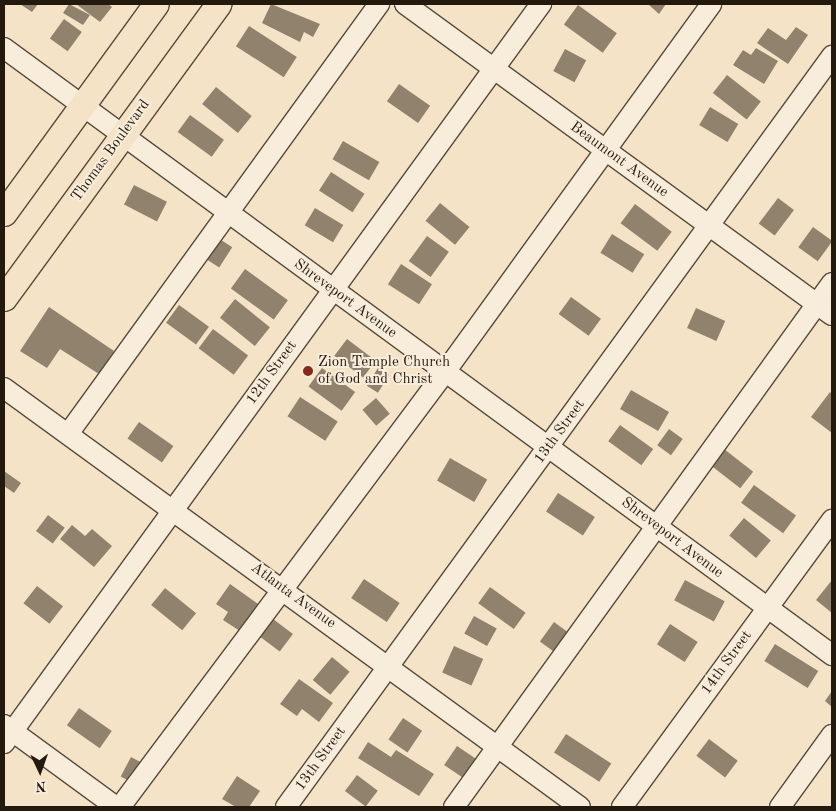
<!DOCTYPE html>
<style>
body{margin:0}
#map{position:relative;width:836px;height:811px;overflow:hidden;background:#f4e3c6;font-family:"Old Standard TT",serif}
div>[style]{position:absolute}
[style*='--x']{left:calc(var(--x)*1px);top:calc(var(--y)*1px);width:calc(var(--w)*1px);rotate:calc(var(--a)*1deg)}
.building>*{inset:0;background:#90826d;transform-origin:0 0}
.roads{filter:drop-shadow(1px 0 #574c3b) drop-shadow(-1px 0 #574c3b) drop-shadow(0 1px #574c3b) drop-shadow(0 -1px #574c3b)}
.minor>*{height:20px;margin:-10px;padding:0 10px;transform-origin:10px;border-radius:10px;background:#f8edda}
.major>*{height:25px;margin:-12.5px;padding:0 12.5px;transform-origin:12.5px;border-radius:12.5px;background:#f4e3c6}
.dots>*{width:14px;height:14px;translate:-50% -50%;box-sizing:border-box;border:2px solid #f8edda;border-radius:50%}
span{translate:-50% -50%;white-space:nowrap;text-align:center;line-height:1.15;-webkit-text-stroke:4px #f8edda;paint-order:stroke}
.street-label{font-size:15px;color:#23190d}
.poi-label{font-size:15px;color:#23190d}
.left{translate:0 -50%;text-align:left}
.frame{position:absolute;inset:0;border:5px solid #23190d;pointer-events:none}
.north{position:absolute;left:15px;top:746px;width:50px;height:50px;-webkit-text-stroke:4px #f8edda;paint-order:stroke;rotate:177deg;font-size:14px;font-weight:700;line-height:20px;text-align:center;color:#23190d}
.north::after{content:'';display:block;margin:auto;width:18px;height:22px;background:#23190d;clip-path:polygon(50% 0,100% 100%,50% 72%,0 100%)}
</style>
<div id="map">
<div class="building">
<div style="clip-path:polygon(20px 4px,38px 4px,32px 12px)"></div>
<div style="clip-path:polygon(69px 4px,90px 15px,83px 25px,63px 13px)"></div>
<div style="clip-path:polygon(76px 4px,108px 4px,112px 7px,100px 22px)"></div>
<div style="clip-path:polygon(271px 4px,320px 24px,313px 37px,304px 32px,300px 42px,262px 23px)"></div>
<div style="clip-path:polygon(648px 4px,666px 4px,659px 14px)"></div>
<div style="left:578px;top:5px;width:48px;height:24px;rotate:36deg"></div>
<div style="left:64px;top:19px;width:22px;height:24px;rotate:36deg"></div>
<div style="left:249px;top:26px;width:57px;height:24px;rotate:33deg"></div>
<div style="clip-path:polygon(796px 27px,808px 35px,788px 64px,757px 43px,768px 28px,786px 40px)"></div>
<div style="clip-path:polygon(756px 48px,778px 61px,764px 84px,733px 65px,743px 50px,751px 55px)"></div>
<div style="left:565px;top:49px;width:24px;height:25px;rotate:28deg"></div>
<div style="left:727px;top:75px;width:43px;height:23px;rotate:38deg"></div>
<div style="left:399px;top:84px;width:38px;height:21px;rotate:35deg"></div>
<div style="left:216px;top:87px;width:46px;height:22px;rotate:39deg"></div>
<div style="left:710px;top:107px;width:33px;height:21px;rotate:31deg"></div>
<div style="left:190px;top:115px;width:42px;height:21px;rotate:36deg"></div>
<div style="left:343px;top:141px;width:42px;height:21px;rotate:30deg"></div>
<div style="left:331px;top:172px;width:40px;height:22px;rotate:33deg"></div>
<div style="left:134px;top:185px;width:37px;height:22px;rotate:27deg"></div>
<div style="left:778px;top:198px;width:20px;height:32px;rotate:37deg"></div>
<div style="left:440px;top:203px;width:38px;height:23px;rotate:39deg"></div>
<div style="left:635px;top:204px;width:46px;height:24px;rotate:37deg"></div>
<div style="left:315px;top:208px;width:33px;height:20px;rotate:31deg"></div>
<div style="left:813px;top:227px;width:24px;height:25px;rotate:36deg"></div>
<div style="left:612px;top:234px;width:38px;height:22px;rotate:32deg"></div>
<div style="left:427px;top:236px;width:27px;height:31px;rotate:36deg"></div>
<div style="left:218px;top:238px;width:17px;height:24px;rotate:33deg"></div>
<div style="left:401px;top:264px;width:37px;height:24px;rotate:33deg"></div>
<div style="left:245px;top:269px;width:53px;height:24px;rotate:36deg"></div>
<div style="left:571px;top:297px;width:37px;height:21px;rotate:36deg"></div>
<div style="left:235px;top:299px;width:45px;height:24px;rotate:39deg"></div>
<div style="left:179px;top:305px;width:37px;height:22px;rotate:36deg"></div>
<div style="clip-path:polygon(49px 307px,114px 351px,99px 374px,60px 349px,47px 368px,20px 351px)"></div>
<div style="left:696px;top:308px;width:32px;height:22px;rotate:24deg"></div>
<div style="left:213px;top:329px;width:44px;height:24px;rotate:37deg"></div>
<div style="left:347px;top:339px;width:36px;height:21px;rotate:37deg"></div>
<div style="left:322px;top:368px;width:41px;height:23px;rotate:36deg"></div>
<div style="left:378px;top:368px;width:13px;height:21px;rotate:32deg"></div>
<div style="left:631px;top:390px;width:44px;height:22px;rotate:30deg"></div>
<div style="clip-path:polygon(830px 392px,832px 394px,832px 433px,811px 417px)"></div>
<div style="left:300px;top:397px;width:45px;height:23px;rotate:33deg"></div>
<div style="left:376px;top:398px;width:21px;height:18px;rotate:49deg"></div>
<div style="left:139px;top:422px;width:42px;height:20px;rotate:35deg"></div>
<div style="left:620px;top:425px;width:41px;height:20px;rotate:36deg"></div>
<div style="left:669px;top:429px;width:17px;height:20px;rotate:36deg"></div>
<div style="left:724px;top:449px;width:37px;height:21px;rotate:38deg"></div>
<div style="left:450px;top:458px;width:43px;height:26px;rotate:30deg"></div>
<div style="clip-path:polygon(4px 471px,21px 483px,14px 493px,4px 486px)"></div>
<div style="left:754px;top:485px;width:52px;height:22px;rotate:36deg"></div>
<div style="left:558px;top:493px;width:44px;height:22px;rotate:33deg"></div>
<div style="left:48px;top:515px;width:21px;height:20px;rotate:37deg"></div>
<div style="left:744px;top:518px;width:35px;height:23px;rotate:40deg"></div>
<div style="clip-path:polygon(72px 525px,85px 536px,92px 529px,112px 546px,94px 567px,60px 539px)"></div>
<div style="left:364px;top:579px;width:43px;height:23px;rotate:34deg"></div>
<div style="left:685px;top:580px;width:45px;height:23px;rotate:28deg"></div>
<div style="clip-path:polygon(832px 580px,832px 613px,816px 600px)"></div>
<div style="clip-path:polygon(230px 584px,261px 606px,243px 633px,223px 620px,228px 612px,216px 604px)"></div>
<div style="left:37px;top:586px;width:33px;height:22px;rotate:38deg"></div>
<div style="left:490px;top:587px;width:44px;height:20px;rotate:36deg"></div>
<div style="left:165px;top:588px;width:40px;height:22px;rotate:39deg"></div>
<div style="left:474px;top:616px;width:26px;height:20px;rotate:29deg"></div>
<div style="left:273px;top:619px;width:25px;height:22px;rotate:37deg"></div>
<div style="left:554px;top:622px;width:17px;height:24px;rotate:36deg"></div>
<div style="left:670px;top:624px;width:33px;height:24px;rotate:33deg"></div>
<div style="left:775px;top:644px;width:51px;height:20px;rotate:32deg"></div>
<div style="left:454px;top:646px;width:32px;height:29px;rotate:24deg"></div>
<div style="left:332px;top:657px;width:23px;height:30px;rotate:40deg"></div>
<div style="clip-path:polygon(299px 679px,333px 703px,319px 722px,302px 709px,297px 716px,280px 704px)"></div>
<div style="clip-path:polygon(832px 691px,832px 707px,825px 701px)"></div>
<div style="left:79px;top:708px;width:40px;height:21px;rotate:35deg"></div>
<div style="left:403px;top:718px;width:23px;height:26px;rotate:34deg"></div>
<div style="left:566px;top:734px;width:54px;height:22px;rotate:33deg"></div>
<div style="left:709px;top:739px;width:36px;height:21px;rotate:37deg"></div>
<div style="clip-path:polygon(368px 742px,391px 757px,396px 750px,434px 774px,419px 796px,358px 758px)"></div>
<div style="left:457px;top:746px;width:25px;height:23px;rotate:34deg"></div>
<div style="left:131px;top:757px;width:17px;height:22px;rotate:28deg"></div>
<div style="left:357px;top:775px;width:26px;height:20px;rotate:37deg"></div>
<div style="clip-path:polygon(237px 776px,260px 791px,249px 807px,236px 807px,222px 799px)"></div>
</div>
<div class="roads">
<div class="minor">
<div style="--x:405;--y:4;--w:528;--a:36.07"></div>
<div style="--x:4;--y:48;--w:1027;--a:36.24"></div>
<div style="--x:4;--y:388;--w:712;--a:36.03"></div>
<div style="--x:68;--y:434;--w:531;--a:-54.12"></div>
<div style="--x:4;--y:725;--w:139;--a:36.2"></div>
<div style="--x:4;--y:743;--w:914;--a:-54"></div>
<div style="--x:120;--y:807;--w:543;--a:-53.24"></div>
<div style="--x:445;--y:372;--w:454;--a:-54.1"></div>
<div style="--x:286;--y:807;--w:929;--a:-53.98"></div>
<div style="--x:454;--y:807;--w:646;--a:-54.19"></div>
<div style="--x:622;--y:807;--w:356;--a:-53.8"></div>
<div style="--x:780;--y:807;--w:89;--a:-54.2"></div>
</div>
<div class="major">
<div style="--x:4;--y:213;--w:258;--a:-54"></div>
<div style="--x:4;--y:298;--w:364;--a:-53.9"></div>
</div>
</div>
<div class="dots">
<div style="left:308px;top:371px;background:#8f2418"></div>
</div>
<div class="street-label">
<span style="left:111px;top:151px;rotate:-54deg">Thomas Boulevard</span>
<span style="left:619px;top:160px;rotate:36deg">Beaumont Avenue</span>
<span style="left:345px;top:299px;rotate:36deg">Shreveport Avenue</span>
<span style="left:272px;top:373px;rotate:-54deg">12th Street</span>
<span style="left:560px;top:432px;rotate:-54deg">13th Street</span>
<span style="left:672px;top:538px;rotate:37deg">Shreveport Avenue</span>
<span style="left:293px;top:596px;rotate:36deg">Atlanta Avenue</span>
<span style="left:727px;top:663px;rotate:-54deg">14th Street</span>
<span style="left:321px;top:759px;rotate:-54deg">13th Street</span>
</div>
<div class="poi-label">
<span class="left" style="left:318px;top:371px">Zion Temple Church<br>of God and Christ</span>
</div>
<div class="frame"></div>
<div class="north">N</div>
</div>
